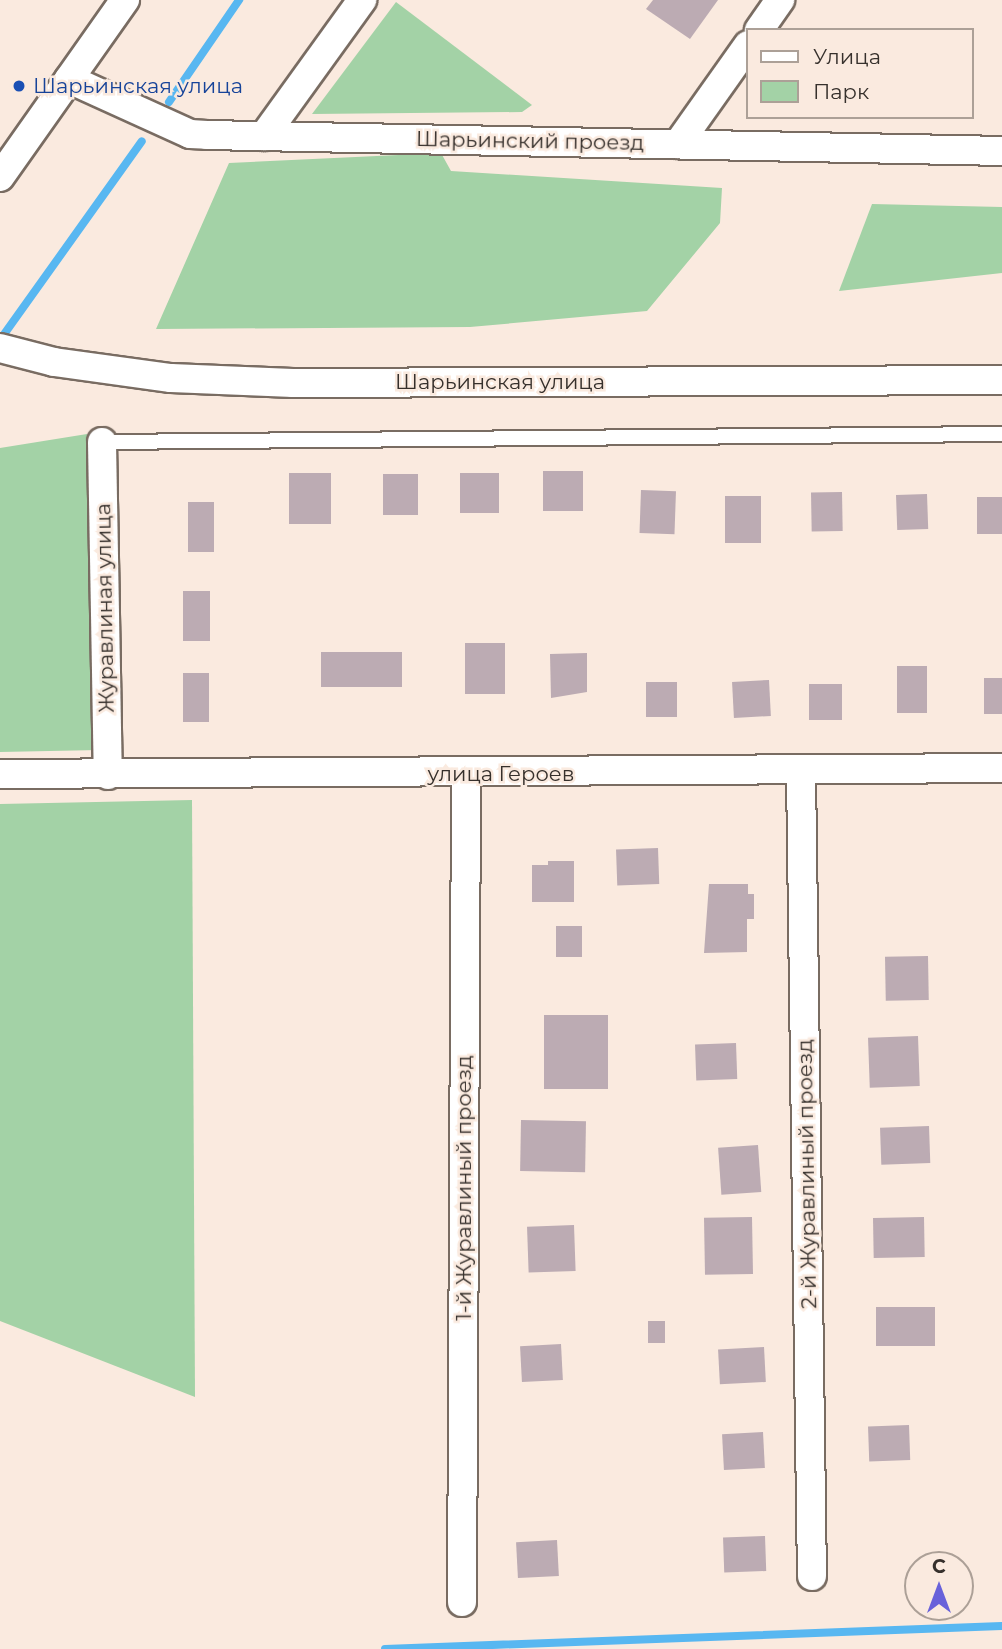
<!DOCTYPE html>
<meta charset="utf-8">
<style>
body{margin:0}
#map{position:relative;width:1002px;height:1649px;overflow:hidden;background:#faeadf;font-family:Montserrat,sans-serif}
div>[style]{position:absolute}
[style*='--x']{left:calc(var(--x)*1px);top:calc(var(--y)*1px);width:calc(var(--w)*1px);rotate:calc(var(--a)*1deg)}
.green>*{inset:0;background:#a3d2a6}
.stream>*{height:8px;margin:-4px;padding:0 4px;transform-origin:4px;border-radius:4px;background:#58b7f1}
.building>*{inset:0;background:#bcabb3;transform-origin:0 0}
.roads{filter:drop-shadow(2px 0 #796c62) drop-shadow(-2px 0 #796c62) drop-shadow(0 2px #796c62) drop-shadow(0 -2px #796c62)}
.lane>*{height:14px;margin:-7px;padding:0 7px;transform-origin:7px;border-radius:7px;background:#fff}
.street>*{height:28px;margin:-14px;padding:0 14px;transform-origin:14px;border-radius:14px;background:#fff}
.dots>*{width:19px;height:19px;translate:-50% -50%;box-sizing:border-box;border:4px solid #faeadf;border-radius:50%}
span{translate:-50% -50%;white-space:nowrap;text-align:center;line-height:1.15;-webkit-text-stroke:5px #faeadf;paint-order:stroke}
.transit-label{font-size:21px;color:#164399}
.left{translate:0 -50%;text-align:left}
.street-label{font-size:21px;color:#36302c}
.legend{position:absolute;left:746px;top:28px;width:228px;height:91px;box-sizing:border-box;background:#faeadf;border:2px solid #aca097;margin:0;padding:9px 12px;list-style:none;font-size:21px;color:#36302c}
.legend li{display:flex;align-items:center;gap:14px;height:35px}
.legend b{width:35px;border:2px solid #aca097}
.north{position:absolute;left:904px;top:1551px;width:70px;height:70px;box-sizing:border-box;background:#faeadf;border:2px solid #aca097;border-radius:50%;rotate:0deg;font-size:19px;font-weight:700;line-height:28px;text-align:center;color:#36302c}
.north::after{content:'';display:block;margin:auto;width:24px;height:32px;background:#6861da;clip-path:polygon(50% 0,100% 100%,50% 72%,0 100%)}
</style>
<div id="map">
<div class="green">
<div style="clip-path:polygon(396px 2px,532px 105px,522px 112px,312px 114px)"></div>
<div style="clip-path:polygon(441px 153px,451px 171px,722px 188px,720px 223px,647px 311px,470px 327px,156px 329px,229px 163px)"></div>
<div style="clip-path:polygon(872px 204px,1002px 207px,1002px 273px,839px 291px)"></div>
<div style="clip-path:polygon(87px 434px,99px 750px,0 752px,0 448px)"></div>
<div style="clip-path:polygon(192px 800px,195px 1397px,0 1321px,0 804px)"></div>
</div>
<div class="stream">
<div style="--x:169;--y:102;--w:124;--a:-55.5"></div>
<div style="--x:0;--y:340;--w:244;--a:-54.5"></div>
<div style="--x:385;--y:1649;--w:617;--a:-2.13"></div>
</div>
<div class="building">
<div style="clip-path:polygon(653px 0,718px 0,690px 39px,646px 9px)"></div>
<div style="left:583px;top:471px;width:40px;height:40px;rotate:90deg"></div>
<div style="left:289px;top:473px;width:42px;height:51px"></div>
<div style="left:460px;top:473px;width:39px;height:40px"></div>
<div style="left:383px;top:474px;width:35px;height:41px"></div>
<div style="left:641px;top:490px;width:35px;height:43px;rotate:2deg"></div>
<div style="left:842px;top:492px;width:39px;height:31px;rotate:89deg"></div>
<div style="left:927px;top:494px;width:35px;height:31px;rotate:88deg"></div>
<div style="left:761px;top:496px;width:47px;height:36px;rotate:90deg"></div>
<div style="left:1002px;top:497px;width:37px;height:25px;rotate:90deg"></div>
<div style="left:188px;top:502px;width:26px;height:50px"></div>
<div style="left:183px;top:591px;width:27px;height:50px"></div>
<div style="left:465px;top:643px;width:40px;height:51px"></div>
<div style="left:402px;top:652px;width:35px;height:81px;rotate:90deg"></div>
<div style="clip-path:polygon(587px 653px,587px 692px,551px 698px,550px 654px)"></div>
<div style="left:897px;top:666px;width:30px;height:47px"></div>
<div style="left:183px;top:673px;width:26px;height:49px"></div>
<div style="left:1002px;top:678px;width:36px;height:18px;rotate:90deg"></div>
<div style="left:769px;top:680px;width:36px;height:37px;rotate:87deg"></div>
<div style="left:646px;top:682px;width:31px;height:35px"></div>
<div style="left:809px;top:684px;width:33px;height:36px"></div>
<div style="left:658px;top:848px;width:36px;height:42px;rotate:88deg"></div>
<div style="clip-path:polygon(548px 861px,574px 861px,574px 902px,532px 902px,532px 865px,548px 865px)"></div>
<div style="clip-path:polygon(709px 884px,748px 884px,748px 894px,754px 894px,754px 919px,747px 919px,747px 952px,704px 953px)"></div>
<div style="left:556px;top:926px;width:26px;height:31px"></div>
<div style="left:928px;top:956px;width:44px;height:43px;rotate:89deg"></div>
<div style="left:544px;top:1015px;width:64px;height:74px"></div>
<div style="left:918px;top:1036px;width:50px;height:50px;rotate:88deg"></div>
<div style="left:736px;top:1043px;width:36px;height:41px;rotate:88deg"></div>
<div style="left:521px;top:1120px;width:65px;height:51px;rotate:1deg"></div>
<div style="left:929px;top:1126px;width:37px;height:49px;rotate:88deg"></div>
<div style="left:758px;top:1145px;width:47px;height:40px;rotate:86deg"></div>
<div style="left:752px;top:1217px;width:57px;height:48px;rotate:89deg"></div>
<div style="left:924px;top:1217px;width:40px;height:51px;rotate:89deg"></div>
<div style="left:574px;top:1225px;width:46px;height:47px;rotate:88deg"></div>
<div style="left:876px;top:1307px;width:59px;height:39px"></div>
<div style="left:648px;top:1321px;width:17px;height:22px"></div>
<div style="left:561px;top:1344px;width:36px;height:41px;rotate:87deg"></div>
<div style="left:764px;top:1347px;width:35px;height:46px;rotate:87deg"></div>
<div style="left:909px;top:1425px;width:35px;height:41px;rotate:88deg"></div>
<div style="left:763px;top:1432px;width:36px;height:41px;rotate:87deg"></div>
<div style="left:765px;top:1536px;width:35px;height:42px;rotate:88deg"></div>
<div style="left:557px;top:1540px;width:36px;height:41px;rotate:87deg"></div>
</div>
<div class="roads">
<div class="lane">
<div style="--x:102;--y:442;--w:900;--a:-0.51"></div>
</div>
<div class="street">
<div style="--x:759;--y:30;--w:37;--a:-55"></div>
<div style="--x:69;--y:79;--w:133;--a:24.4"></div>
<div style="--x:190;--y:134;--w:17;--a:3"></div>
<div style="--x:207;--y:135;--w:795;--a:1.15"></div>
<div style="--x:264;--y:136;--w:168;--a:-54.2"></div>
<div style="--x:678;--y:144;--w:121;--a:-54.7"></div>
<div style="--x:0;--y:177;--w:217;--a:-54.8"></div>
<div style="--x:0;--y:348;--w:56;--a:14.5"></div>
<div style="--x:54;--y:362;--w:118;--a:7.8"></div>
<div style="--x:171;--y:378;--w:122;--a:2.3"></div>
<div style="--x:293;--y:383;--w:709;--a:-0.24"></div>
<div style="--x:102;--y:442;--w:333;--a:89"></div>
<div style="--x:801;--y:772;--w:804;--a:89.22"></div>
<div style="--x:0;--y:774;--w:1002;--a:-0.34"></div>
<div style="--x:462;--y:1602;--w:828;--a:-89.72"></div>
</div>
</div>
<div class="dots">
<div style="left:19px;top:86px;background:#1a4fb4"></div>
</div>
<div class="transit-label">
<span class="left" style="left:33px;top:86px">Шарьинская улица</span>
</div>
<div class="street-label">
<span style="left:530px;top:141px;rotate:1deg">Шарьинский проезд</span>
<span style="left:500px;top:382px">Шарьинская улица</span>
<span style="left:105px;top:608px;rotate:-91deg">Журавлиная улица</span>
<span style="left:501px;top:774px">улица Героев</span>
<span style="left:807px;top:1174px;rotate:-91deg">2-й Журавлиный проезд</span>
<span style="left:464px;top:1188px;rotate:-90deg">1-й Журавлиный проезд</span>
</div>
<ul class="legend">
<li><b style="height:9px;background:#fff"></b>Улица</li>
<li><b style="height:19px;background:#a3d2a6"></b>Парк</li>
</ul>
<div class="north">С</div>
</div>
